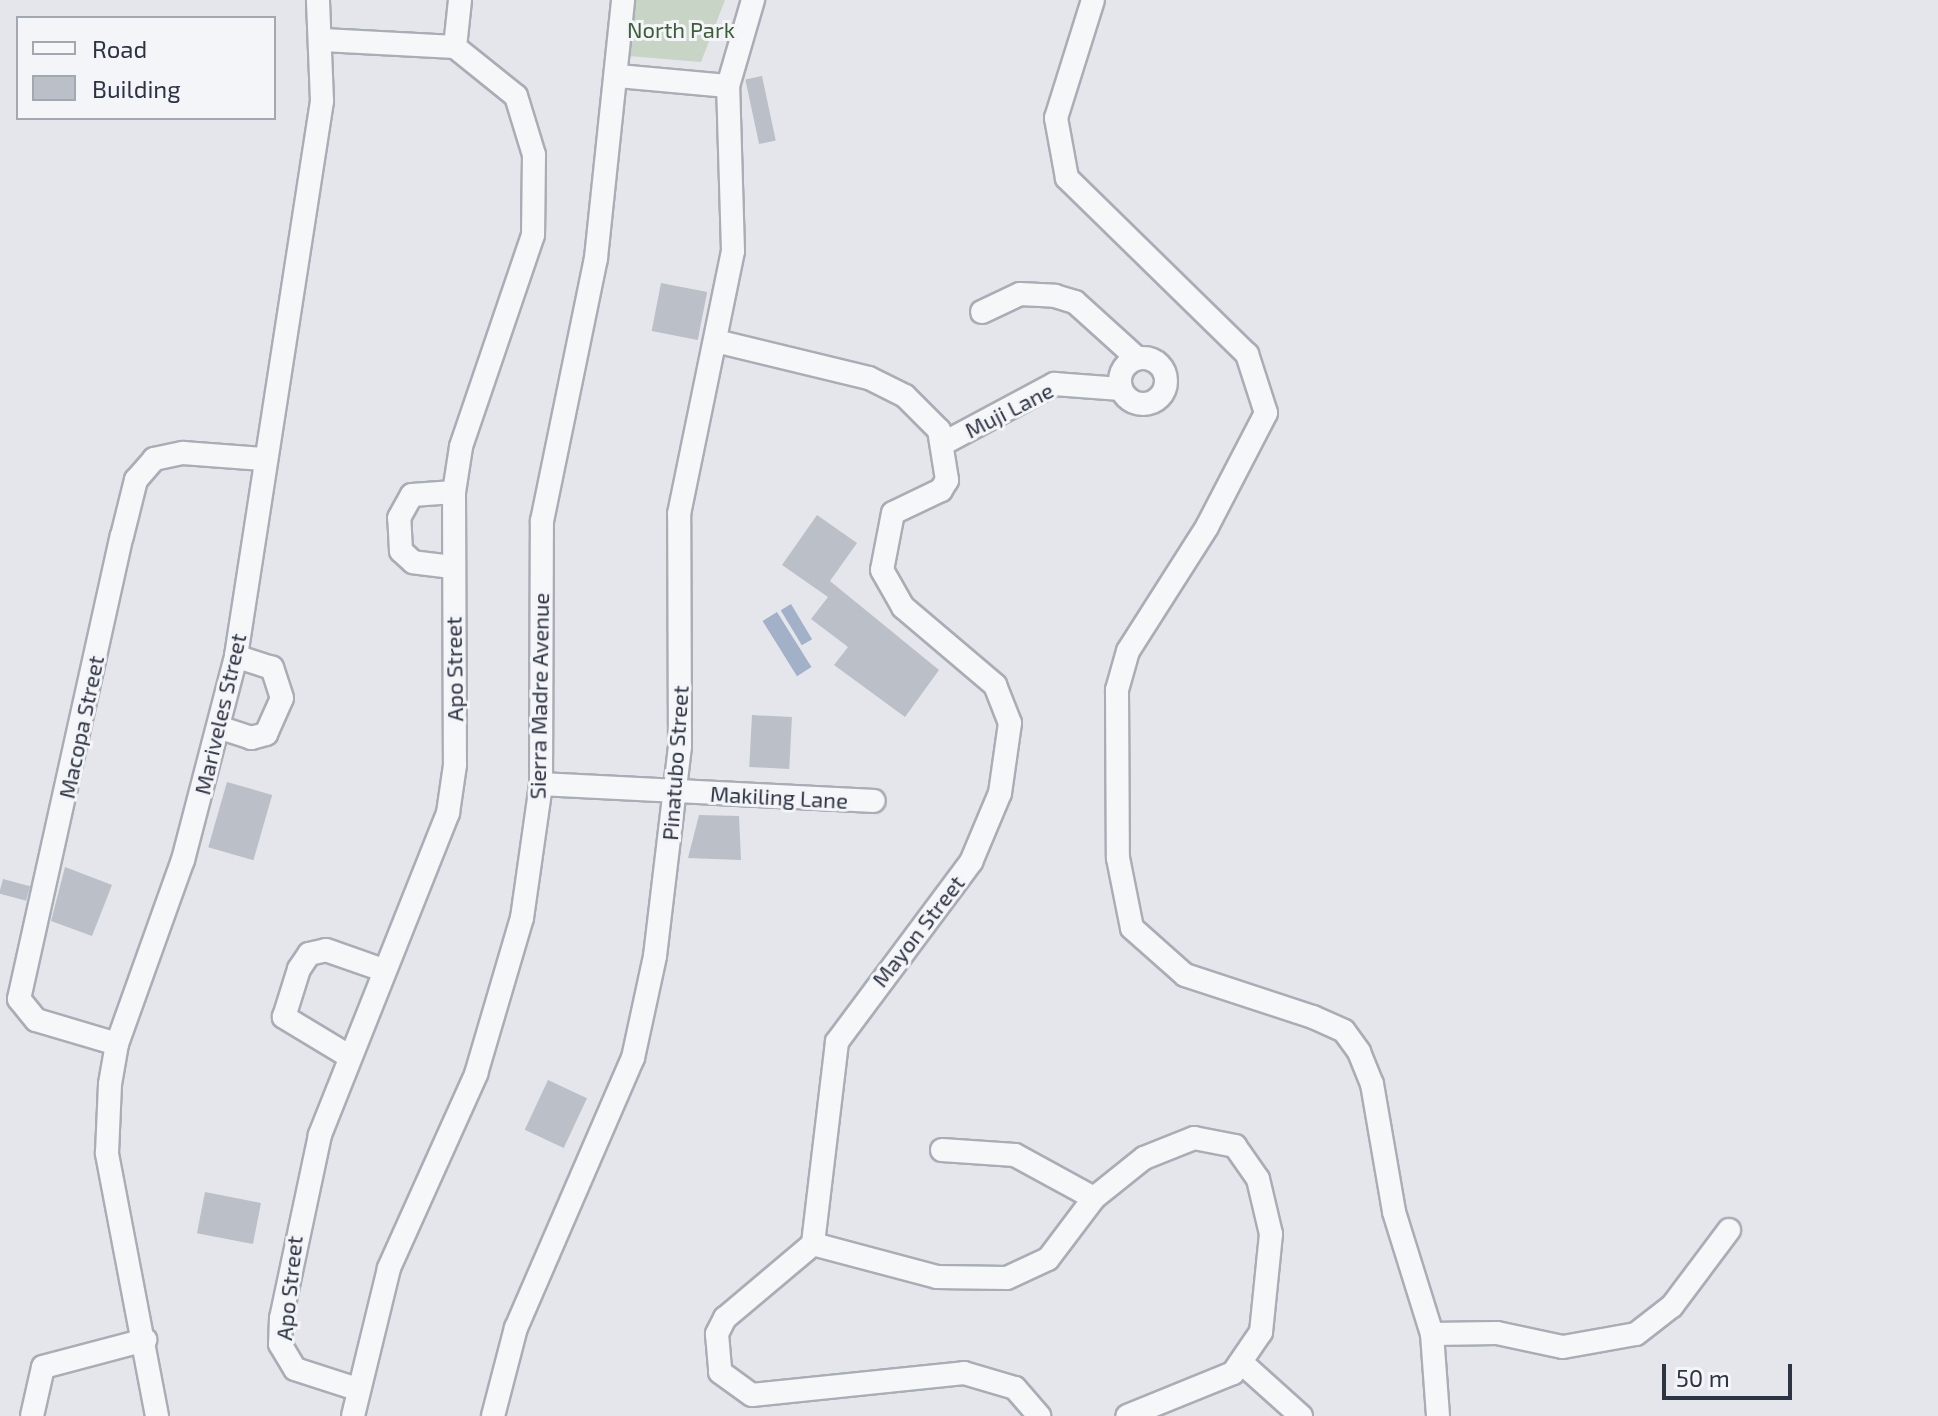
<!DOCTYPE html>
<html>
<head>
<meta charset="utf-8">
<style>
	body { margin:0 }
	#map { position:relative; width:1938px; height:1416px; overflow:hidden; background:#e4e6eb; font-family:"Exo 2",sans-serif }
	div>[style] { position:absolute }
	.green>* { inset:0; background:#c8d4c5 }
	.water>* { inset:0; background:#a2b1c8; transform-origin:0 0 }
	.building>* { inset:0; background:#bbbfc7; transform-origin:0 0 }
	.roads { filter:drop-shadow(2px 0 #a9adb5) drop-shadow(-2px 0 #a9adb5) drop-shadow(0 2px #a9adb5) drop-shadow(0 -2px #a9adb5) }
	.minor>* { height:22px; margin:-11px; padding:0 11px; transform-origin:11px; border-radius:11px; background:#f6f7f9 }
	.minor>.ring { margin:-11px; padding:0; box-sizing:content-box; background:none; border:22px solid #f6f7f9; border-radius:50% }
	span { translate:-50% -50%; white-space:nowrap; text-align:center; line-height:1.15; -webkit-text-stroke:6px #f3f5f8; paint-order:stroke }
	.park-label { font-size:22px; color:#3e5d3b }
	.street-label { font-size:22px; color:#2c3342 }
	.legend { position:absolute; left:16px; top:16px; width:260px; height:104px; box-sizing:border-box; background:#f3f5f8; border:2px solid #a3a7af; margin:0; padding:10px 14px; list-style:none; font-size:24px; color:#2c3342 }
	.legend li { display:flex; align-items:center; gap:16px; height:40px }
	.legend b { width:40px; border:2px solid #a3a7af }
	.scale { position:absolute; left:1662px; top:1364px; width:130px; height:36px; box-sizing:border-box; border:4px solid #2c3342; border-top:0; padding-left:10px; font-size:24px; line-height:28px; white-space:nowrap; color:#2c3342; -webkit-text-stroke:6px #f3f5f8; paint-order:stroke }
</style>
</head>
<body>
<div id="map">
	<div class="green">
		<div style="clip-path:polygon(636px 0,725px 0,701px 62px,629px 56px)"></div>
	</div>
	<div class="water">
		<div style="left:791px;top:604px;width:41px;height:12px;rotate:59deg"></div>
		<div style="left:777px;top:612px;width:65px;height:17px;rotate:58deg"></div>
	</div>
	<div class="building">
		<div style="left:762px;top:76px;width:66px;height:17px;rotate:78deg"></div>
		<div style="left:661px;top:283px;width:47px;height:49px;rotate:11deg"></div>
		<div style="clip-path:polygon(817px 515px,857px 543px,830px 581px,939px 670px,905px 717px,834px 665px,848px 647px,811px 619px,828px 597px,782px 565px)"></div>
		<div style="left:752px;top:715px;width:40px;height:52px;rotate:3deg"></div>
		<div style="left:227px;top:782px;width:47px;height:68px;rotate:16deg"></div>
		<div style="clip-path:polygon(699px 815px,739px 816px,741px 860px,688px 858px)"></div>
		<div style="clip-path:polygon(65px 867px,112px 885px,92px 936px,51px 921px)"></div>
		<div style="left:3px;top:879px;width:28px;height:15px;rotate:15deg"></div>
		<div style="left:548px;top:1080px;width:43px;height:55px;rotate:25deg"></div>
		<div style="left:205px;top:1192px;width:57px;height:42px;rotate:11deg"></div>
	</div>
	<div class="roads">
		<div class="minor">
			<div style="left:1093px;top:0;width:124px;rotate:107.4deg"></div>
			<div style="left:1056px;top:118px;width:61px;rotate:79.6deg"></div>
			<div style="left:1067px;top:178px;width:252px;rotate:44.4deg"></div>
			<div style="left:1247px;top:354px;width:62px;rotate:72.1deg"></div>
			<div style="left:1266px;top:413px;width:128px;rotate:117.4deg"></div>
			<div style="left:1207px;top:527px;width:147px;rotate:122.5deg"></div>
			<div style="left:1128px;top:651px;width:41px;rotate:105.8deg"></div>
			<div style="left:1117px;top:690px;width:168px;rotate:89.7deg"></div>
			<div style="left:1118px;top:858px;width:71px;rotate:78.7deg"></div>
			<div style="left:1132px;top:928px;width:71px;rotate:41.6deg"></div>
			<div style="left:1185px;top:975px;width:135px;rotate:18.2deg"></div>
			<div style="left:1313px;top:1017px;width:34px;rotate:24deg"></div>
			<div style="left:1344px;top:1031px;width:26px;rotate:54deg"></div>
			<div style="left:1359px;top:1052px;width:35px;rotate:68deg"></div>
			<div style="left:1372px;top:1084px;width:130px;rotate:80.2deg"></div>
			<div style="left:1394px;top:1212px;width:128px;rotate:72.7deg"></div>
			<div style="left:1432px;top:1334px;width:82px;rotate:85.8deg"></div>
			<div style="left:323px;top:40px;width:132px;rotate:3deg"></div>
			<div style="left:455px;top:47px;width:78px;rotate:38.8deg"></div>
			<div style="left:516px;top:96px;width:62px;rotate:73deg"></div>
			<div style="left:534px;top:155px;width:80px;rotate:90.7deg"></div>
			<div style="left:533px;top:235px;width:224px;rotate:108.8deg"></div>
			<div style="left:461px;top:447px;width:46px;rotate:98.8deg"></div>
			<div style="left:454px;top:492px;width:273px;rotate:89.8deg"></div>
			<div style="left:455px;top:765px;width:49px;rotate:98.3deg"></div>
			<div style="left:448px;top:813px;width:347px;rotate:111.7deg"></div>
			<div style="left:320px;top:1135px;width:187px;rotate:102deg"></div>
			<div style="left:281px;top:1318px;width:26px;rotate:92deg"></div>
			<div style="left:280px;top:1344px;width:29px;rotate:59deg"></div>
			<div style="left:295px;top:1369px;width:65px;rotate:17.9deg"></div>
			<div style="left:455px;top:47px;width:47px;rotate:-83.9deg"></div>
			<div style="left:618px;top:76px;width:110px;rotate:5.2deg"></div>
			<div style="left:982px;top:312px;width:42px;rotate:-25.3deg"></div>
			<div style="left:1020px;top:294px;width:35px;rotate:3deg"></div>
			<div style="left:1055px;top:296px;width:21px;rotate:17deg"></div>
			<div style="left:1075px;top:302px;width:84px;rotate:42.1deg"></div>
			<div style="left:720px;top:342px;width:153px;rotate:13.6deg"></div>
			<div style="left:869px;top:378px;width:40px;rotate:26.6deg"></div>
			<div style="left:905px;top:396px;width:48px;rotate:45deg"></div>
			<div style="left:939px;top:430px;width:51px;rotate:80.9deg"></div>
			<div style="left:947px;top:480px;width:12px;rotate:121deg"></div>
			<div style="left:941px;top:490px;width:53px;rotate:154.4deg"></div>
			<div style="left:893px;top:513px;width:58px;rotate:100.9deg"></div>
			<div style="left:882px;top:570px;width:43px;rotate:60.4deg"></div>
			<div style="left:903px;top:607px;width:121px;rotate:40.3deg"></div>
			<div style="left:995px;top:685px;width:41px;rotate:68.5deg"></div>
			<div style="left:1010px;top:723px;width:71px;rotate:98.1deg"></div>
			<div style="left:1000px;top:793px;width:75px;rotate:112.8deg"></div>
			<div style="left:971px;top:862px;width:224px;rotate:126.7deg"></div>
			<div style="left:837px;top:1042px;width:203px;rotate:96.8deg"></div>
			<div style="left:813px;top:1244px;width:115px;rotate:139.9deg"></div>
			<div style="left:725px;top:1318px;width:18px;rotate:117deg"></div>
			<div style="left:717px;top:1334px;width:38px;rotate:85deg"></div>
			<div style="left:720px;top:1372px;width:39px;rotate:36deg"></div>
			<div style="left:752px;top:1395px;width:213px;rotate:-5.9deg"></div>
			<div style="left:964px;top:1373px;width:53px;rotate:16.4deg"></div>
			<div style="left:1015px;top:1388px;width:37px;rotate:49deg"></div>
			<div class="ring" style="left:1120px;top:358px;width:24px;height:24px"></div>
			<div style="left:946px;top:442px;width:123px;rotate:-28.2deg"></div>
			<div style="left:1054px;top:384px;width:67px;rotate:4.3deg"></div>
			<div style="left:452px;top:567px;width:39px;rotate:-173deg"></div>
			<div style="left:413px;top:562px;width:16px;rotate:-137deg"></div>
			<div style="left:401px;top:551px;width:33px;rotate:-93deg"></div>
			<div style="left:399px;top:518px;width:26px;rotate:-61deg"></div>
			<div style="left:412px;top:495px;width:42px;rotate:-4.1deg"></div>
			<div style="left:221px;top:728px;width:32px;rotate:18deg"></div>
			<div style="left:251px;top:738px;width:16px;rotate:-15deg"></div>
			<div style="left:266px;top:734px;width:39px;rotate:-66deg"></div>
			<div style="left:282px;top:698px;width:32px;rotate:-108deg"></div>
			<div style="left:272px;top:668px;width:38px;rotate:-162deg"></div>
			<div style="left:541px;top:784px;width:333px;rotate:2.9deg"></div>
			<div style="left:117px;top:1044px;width:84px;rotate:-163.5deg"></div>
			<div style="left:36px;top:1020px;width:27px;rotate:-129deg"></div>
			<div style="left:19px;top:999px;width:474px;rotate:-77.5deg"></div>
			<div style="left:122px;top:536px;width:58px;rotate:-76deg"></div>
			<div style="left:136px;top:480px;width:28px;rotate:-49deg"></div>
			<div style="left:154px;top:459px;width:30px;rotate:-12deg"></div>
			<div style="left:183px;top:453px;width:80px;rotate:4.3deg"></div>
			<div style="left:347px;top:1055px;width:74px;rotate:-148.9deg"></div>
			<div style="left:284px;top:1017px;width:50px;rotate:-72.6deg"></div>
			<div style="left:299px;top:969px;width:18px;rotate:-56deg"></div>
			<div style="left:309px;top:954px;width:17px;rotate:-13deg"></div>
			<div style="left:326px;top:950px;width:60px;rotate:19.3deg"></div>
			<div style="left:942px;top:1150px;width:73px;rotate:3.9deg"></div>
			<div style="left:1015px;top:1155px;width:90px;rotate:28.6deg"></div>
			<div style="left:813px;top:1244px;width:128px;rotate:14.9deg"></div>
			<div style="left:937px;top:1277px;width:70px;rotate:0.8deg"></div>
			<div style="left:1007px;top:1278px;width:45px;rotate:-24.9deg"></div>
			<div style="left:1048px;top:1259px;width:76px;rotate:-53deg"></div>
			<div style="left:1094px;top:1198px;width:64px;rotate:-38.7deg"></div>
			<div style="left:1144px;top:1158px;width:54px;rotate:-21.8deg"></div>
			<div style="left:1194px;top:1138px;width:42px;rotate:11deg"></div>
			<div style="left:1235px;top:1146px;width:40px;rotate:55.1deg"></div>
			<div style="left:1258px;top:1179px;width:57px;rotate:76.7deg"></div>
			<div style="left:1271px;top:1234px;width:99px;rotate:95.8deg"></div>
			<div style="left:1261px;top:1332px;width:50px;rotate:124.3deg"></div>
			<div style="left:1233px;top:1373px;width:114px;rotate:157.9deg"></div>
			<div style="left:1432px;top:1334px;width:65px;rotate:-0.9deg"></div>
			<div style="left:1497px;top:1333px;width:67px;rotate:12deg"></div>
			<div style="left:1563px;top:1347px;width:74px;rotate:-10.1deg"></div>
			<div style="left:1636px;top:1334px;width:46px;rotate:-37.9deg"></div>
			<div style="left:1672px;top:1306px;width:95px;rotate:-53.1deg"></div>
			<div style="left:1243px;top:1364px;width:78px;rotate:41.9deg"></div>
			<div style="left:32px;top:1416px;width:50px;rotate:-77.3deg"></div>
			<div style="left:43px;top:1367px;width:106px;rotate:-14.8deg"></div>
			<div style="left:157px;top:1416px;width:268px;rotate:-100.8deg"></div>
			<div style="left:107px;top:1153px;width:69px;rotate:-87.5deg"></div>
			<div style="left:110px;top:1084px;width:41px;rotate:-80.1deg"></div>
			<div style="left:117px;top:1044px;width:195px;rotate:-70.3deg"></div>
			<div style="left:183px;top:860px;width:211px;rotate:-75.4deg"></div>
			<div style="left:236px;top:656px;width:562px;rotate:-81.19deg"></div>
			<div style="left:322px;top:101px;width:101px;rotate:-92.3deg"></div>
			<div style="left:353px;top:1416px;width:152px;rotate:-76.3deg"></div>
			<div style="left:389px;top:1268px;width:213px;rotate:-65.8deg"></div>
			<div style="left:476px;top:1074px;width:163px;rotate:-73.6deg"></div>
			<div style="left:522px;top:918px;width:135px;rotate:-81.9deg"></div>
			<div style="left:541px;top:784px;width:263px;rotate:-89.8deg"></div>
			<div style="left:542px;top:521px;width:268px;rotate:-78.4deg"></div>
			<div style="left:596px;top:258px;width:259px;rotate:-84deg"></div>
			<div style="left:493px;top:1416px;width:91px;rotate:-75.4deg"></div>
			<div style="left:516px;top:1328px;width:294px;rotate:-66.6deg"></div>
			<div style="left:633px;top:1058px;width:104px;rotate:-77.8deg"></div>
			<div style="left:655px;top:956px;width:211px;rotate:-83.2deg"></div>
			<div style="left:680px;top:746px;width:232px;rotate:-90.2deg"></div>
			<div style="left:679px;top:514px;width:268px;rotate:-78.4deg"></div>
			<div style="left:733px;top:251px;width:165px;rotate:-91.7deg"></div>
			<div style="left:728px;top:86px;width:90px;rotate:-73.8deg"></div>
		</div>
	</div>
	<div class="park-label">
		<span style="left:681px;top:30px">North Park</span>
	</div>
	<div class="street-label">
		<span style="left:1009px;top:410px;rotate:-27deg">Muji Lane</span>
		<span style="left:454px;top:669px;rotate:-91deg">Apo Street</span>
		<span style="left:539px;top:696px;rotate:-89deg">Sierra Madre Avenue</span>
		<span style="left:220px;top:714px;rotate:-77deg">Mariveles Street</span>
		<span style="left:81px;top:727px;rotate:-78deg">Macopa Street</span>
		<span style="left:675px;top:763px;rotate:-86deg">Pinatubo Street</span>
		<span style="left:779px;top:797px;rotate:3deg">Makiling Lane</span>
		<span style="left:918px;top:931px;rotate:-52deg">Mayon Street</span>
		<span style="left:289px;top:1288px;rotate:-84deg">Apo Street</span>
	</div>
	<ul class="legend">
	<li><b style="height:10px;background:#f6f7f9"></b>Road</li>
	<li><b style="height:22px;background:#bbbfc7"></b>Building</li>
	</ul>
	<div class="scale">50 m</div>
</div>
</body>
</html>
